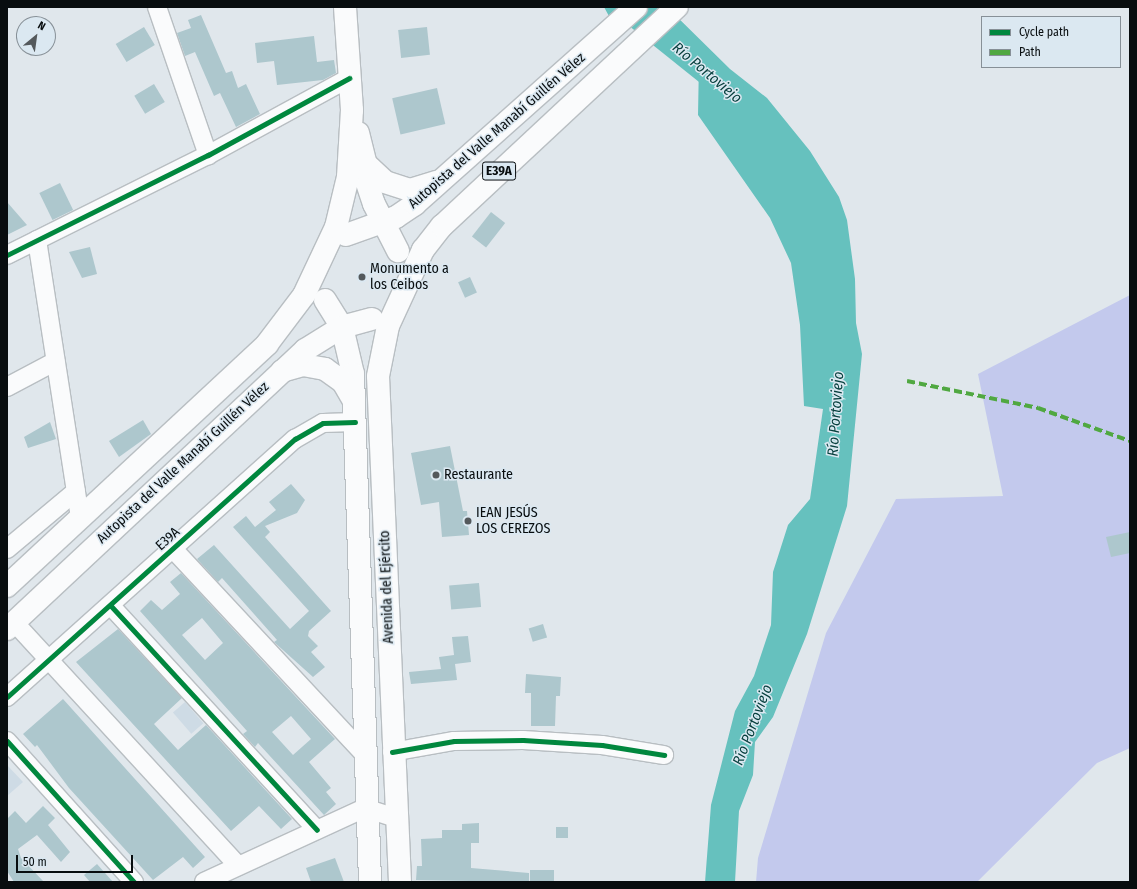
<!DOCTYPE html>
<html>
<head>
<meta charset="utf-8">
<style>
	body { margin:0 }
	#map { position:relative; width:1137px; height:889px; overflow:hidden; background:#e0e7ec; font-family:"Fira Sans Condensed",sans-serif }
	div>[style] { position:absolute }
	.built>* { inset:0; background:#cedbe5; transform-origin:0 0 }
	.green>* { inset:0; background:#c3c9ed }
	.water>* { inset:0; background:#66c1be }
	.river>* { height:28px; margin:-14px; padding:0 14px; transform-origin:14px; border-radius:14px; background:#66c1be }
	.building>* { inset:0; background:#adc7cd; transform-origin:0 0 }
	.roads { filter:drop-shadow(1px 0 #b8bec2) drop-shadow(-1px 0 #b8bec2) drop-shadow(0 1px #b8bec2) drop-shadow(0 -1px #b8bec2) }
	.minor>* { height:18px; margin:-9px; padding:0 9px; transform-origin:9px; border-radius:9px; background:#fafbfc }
	.major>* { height:22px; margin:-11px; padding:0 11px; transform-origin:11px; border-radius:11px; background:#fafbfc }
	.quiet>* { height:4px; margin-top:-2px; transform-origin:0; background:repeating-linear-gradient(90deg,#50a841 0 8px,transparent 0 12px) }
	.cycleway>* { height:5px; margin:-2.5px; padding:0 2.5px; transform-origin:2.5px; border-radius:2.5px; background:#00873e }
	.dots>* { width:11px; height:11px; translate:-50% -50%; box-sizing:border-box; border:2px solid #dbe8f1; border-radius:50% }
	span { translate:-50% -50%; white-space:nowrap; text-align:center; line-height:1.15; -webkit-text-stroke:3px #dbe8f1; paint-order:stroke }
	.shield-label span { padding:1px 3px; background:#dbe8f1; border:1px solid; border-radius:3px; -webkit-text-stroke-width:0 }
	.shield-label { font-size:13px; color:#080d0f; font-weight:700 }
	.street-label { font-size:14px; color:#080d0f }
	.poi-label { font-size:14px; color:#080d0f }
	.left { translate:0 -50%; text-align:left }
	.water-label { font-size:15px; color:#07403e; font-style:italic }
	.frame { position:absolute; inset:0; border:8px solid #080d0f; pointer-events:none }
	.legend { position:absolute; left:981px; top:16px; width:140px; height:52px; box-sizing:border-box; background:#dbe8f1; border:1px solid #879097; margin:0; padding:5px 7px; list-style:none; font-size:12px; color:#080d0f }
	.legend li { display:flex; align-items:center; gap:8px; height:20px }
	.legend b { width:20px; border:1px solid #879097 }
	.north { position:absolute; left:16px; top:16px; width:40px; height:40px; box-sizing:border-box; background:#dbe8f1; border:1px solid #879097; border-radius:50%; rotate:29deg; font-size:11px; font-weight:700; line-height:16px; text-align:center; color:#080d0f }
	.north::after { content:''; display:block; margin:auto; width:14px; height:18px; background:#54595c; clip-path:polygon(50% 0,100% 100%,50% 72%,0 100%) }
	.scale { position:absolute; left:16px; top:855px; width:117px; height:18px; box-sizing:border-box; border:2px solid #080d0f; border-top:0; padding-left:5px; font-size:12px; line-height:14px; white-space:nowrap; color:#080d0f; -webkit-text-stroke:3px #dbe8f1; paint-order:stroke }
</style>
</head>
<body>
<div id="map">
	<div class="built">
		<div style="left:185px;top:702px;width:28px;height:16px;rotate:49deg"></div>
		<div style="clip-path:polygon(7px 765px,23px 782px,7px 796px)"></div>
	</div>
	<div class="green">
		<div style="clip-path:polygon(1130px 295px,1130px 748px,1097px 763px,977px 882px,756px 882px,758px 858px,826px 633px,896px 499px,1003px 496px,978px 374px)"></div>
	</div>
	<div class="water">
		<div style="clip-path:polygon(604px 7px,667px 7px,730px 69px,767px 98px,810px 151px,839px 197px,847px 220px,855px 279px,856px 323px,862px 354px,847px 506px,807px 634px,773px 717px,755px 742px,753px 775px,739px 811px,735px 882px,705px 882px,711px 805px,735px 711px,754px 676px,771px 625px,773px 572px,788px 525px,810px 499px,823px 409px,804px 406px,800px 325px,791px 263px,770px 218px,698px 115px,699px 61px,674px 37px,610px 18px)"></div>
	</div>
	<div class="river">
		<div style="left:633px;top:11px;width:124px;rotate:38.8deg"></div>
	</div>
	<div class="building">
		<div style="clip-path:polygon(201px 15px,226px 73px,232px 71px,238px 88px,246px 84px,260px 114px,236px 127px,220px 93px,214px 96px,195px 52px,185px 56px,177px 33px,191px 28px,188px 20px)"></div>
		<div style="left:144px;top:27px;width:21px;height:33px;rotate:59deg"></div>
		<div style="left:427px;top:27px;width:28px;height:29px;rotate:84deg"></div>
		<div style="clip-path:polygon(314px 36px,317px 62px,334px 60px,336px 73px,323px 80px,277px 85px,274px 61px,257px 63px,255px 43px)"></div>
		<div style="left:154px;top:84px;width:21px;height:23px;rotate:59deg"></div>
		<div style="left:437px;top:88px;width:37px;height:46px;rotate:77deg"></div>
		<div style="left:60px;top:183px;width:30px;height:23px;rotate:64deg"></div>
		<div style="clip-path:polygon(7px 202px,27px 225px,7px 235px)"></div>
		<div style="left:491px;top:212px;width:18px;height:31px;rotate:38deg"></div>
		<div style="clip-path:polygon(90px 247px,97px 274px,82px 278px,69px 252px)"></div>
		<div style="left:470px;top:277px;width:17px;height:13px;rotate:66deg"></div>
		<div style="clip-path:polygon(143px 420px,151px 434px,119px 457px,109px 441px)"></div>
		<div style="clip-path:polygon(50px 422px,56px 439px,28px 448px,24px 437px)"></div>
		<div style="clip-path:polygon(450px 446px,463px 511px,467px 511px,469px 535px,442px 537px,439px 502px,421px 505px,411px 453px)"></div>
		<div style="clip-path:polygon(291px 484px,305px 500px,297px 513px,265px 526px,270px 532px,265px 537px,331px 611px,309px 631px,308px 636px,318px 646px,311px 652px,325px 667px,313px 677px,274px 642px,277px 640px,222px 578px,218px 582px,197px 559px,214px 545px,290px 629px,309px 611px,233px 527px,246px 516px,255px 527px,276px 510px,269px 502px)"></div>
		<div style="clip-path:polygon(1130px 532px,1130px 553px,1111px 557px,1106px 537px)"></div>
		<div style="clip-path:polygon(evenodd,181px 573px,335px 739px,309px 762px,331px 788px,326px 792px,336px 804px,324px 815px,258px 743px,255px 747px,243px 734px,247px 731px,140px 611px,151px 600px,162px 610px,180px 594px,170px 582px,181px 573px,202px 618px,223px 643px,205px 660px,182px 635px,202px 618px,181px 573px,291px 716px,311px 739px,293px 755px,272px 732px,291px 716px)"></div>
		<div style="left:479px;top:583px;width:24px;height:30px;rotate:85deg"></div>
		<div style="left:543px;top:624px;width:14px;height:15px;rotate:73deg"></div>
		<div style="clip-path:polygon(118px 629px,182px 698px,154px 724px,178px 750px,206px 725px,292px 819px,281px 829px,259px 806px,231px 831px,76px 662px)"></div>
		<div style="clip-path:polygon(468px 636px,471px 662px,455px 664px,457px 680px,411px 684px,409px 672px,441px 669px,439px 657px,454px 655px,452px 637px)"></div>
		<div style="clip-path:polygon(526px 674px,561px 677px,560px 696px,556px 696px,555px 726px,531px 726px,531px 693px,525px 693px)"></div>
		<div style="clip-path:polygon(63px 699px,205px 857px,193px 868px,183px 857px,153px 880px,69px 788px,37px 745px,35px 747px,23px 734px)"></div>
		<div style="clip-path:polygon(43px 806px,55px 818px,48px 825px,70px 852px,61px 862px,37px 835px,18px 849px,21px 858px,44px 882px,14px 882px,7px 871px,7px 819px,15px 811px,26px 823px)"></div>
		<div style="clip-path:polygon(479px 823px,479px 843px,471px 843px,471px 868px,529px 873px,529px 882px,416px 880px,417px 866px,422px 866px,421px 839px,442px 838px,442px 830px,462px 830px,462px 824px)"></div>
		<div style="left:556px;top:827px;width:12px;height:11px"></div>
		<div style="clip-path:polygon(335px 858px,344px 882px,311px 882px,306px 868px)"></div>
		<div style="clip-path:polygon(97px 864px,113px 882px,90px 882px,84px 875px)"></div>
		<div style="left:530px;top:870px;width:24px;height:12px"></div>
	</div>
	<div class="roads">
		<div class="minor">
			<div style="left:157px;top:7px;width:157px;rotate:71deg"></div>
			<div style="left:37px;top:240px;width:280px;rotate:81.2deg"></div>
			<div style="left:7px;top:255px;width:225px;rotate:-26.5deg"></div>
			<div style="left:208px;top:155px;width:161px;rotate:-28.6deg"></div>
			<div style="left:7px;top:387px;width:55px;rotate:-28deg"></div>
			<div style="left:7px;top:549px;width:90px;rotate:-40deg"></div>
			<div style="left:174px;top:550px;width:277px;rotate:47deg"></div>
			<div style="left:111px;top:606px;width:304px;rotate:47.4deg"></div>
			<div style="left:14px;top:622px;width:331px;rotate:47.4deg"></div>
			<div style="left:7px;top:697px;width:387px;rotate:-41.9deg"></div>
			<div style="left:295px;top:439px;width:32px;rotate:-30deg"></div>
			<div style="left:323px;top:423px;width:32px;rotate:-2deg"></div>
			<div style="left:7px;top:741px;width:190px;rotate:48deg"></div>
			<div style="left:392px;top:752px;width:63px;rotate:-10.1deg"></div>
			<div style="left:454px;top:741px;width:69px;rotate:-0.8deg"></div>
			<div style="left:523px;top:740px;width:79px;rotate:3.6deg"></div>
			<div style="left:602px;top:745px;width:63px;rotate:9.2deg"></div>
			<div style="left:204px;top:882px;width:177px;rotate:-24.7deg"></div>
			<div style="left:365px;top:808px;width:32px;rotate:18deg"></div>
		</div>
		<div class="major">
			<div style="left:358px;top:133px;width:32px;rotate:76deg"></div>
			<div style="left:366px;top:164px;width:26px;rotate:43deg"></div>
			<div style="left:385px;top:182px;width:26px;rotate:18deg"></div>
			<div style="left:410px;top:190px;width:28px;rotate:-17deg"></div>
			<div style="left:359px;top:159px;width:47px;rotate:71.6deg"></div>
			<div style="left:374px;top:204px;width:53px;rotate:62.9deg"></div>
			<div style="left:346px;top:235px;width:53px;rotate:-19.8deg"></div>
			<div style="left:396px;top:217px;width:23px;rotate:-34deg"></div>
			<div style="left:415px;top:204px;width:296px;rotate:-41.7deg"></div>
			<div style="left:325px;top:300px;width:32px;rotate:58deg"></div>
			<div style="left:342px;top:327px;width:48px;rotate:76.8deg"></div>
			<div style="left:353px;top:374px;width:508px;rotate:88.08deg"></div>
			<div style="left:282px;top:371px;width:22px;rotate:-16deg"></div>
			<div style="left:303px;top:365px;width:22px;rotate:10deg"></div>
			<div style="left:325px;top:369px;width:22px;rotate:36deg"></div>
			<div style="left:343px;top:382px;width:22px;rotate:60deg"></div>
			<div style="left:7px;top:586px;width:355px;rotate:-42.9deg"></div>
			<div style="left:267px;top:344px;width:61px;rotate:-52.9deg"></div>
			<div style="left:304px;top:295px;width:75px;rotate:-64.8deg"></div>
			<div style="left:336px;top:227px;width:51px;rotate:-76.5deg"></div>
			<div style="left:348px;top:177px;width:67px;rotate:-86.6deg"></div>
			<div style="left:352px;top:110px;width:103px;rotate:-93.9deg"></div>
			<div style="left:7px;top:629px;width:408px;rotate:-43.1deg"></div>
			<div style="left:305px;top:350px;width:44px;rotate:-31.9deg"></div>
			<div style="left:342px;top:327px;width:31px;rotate:-15deg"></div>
			<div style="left:400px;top:882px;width:506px;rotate:-92.49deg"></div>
			<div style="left:378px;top:376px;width:51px;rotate:-78.7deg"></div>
			<div style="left:388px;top:326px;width:84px;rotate:-65.3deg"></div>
			<div style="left:423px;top:250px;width:31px;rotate:-52deg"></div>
			<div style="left:442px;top:226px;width:321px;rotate:-43deg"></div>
		</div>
	</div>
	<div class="quiet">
		<div style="left:907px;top:381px;width:134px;rotate:11.6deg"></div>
		<div style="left:1038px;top:408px;width:98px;rotate:19.7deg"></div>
	</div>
	<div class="cycleway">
		<div style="left:7px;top:255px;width:225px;rotate:-26.5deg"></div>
		<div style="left:208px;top:155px;width:161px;rotate:-28.6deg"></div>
		<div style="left:111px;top:606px;width:304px;rotate:47.4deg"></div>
		<div style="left:7px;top:697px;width:387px;rotate:-41.9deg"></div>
		<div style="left:295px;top:439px;width:32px;rotate:-30deg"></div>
		<div style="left:323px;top:423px;width:32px;rotate:-2deg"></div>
		<div style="left:7px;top:741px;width:190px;rotate:48deg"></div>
		<div style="left:392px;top:752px;width:63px;rotate:-10.1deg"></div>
		<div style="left:454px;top:741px;width:69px;rotate:-0.8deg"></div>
		<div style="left:523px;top:740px;width:79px;rotate:3.6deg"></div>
		<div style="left:602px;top:745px;width:63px;rotate:9.2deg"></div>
	</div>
	<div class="dots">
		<div style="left:362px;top:277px;background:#54595c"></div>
		<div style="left:436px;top:475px;background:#54595c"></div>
		<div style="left:468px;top:521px;background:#54595c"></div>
	</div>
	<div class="shield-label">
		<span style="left:499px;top:171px">E39A</span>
	</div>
	<div class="street-label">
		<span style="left:497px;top:131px;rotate:-41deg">Autopista del Valle Manabí Guillén Vélez</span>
		<span style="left:183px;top:463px;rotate:-43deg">Autopista del Valle Manabí Guillén Vélez</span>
		<span style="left:168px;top:539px;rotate:-42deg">E39A</span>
		<span style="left:387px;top:587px;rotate:-92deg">Avenida del Ejército</span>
	</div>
	<div class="poi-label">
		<span class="left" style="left:370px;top:277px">Monumento a<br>los Ceibos</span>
		<span class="left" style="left:444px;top:475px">Restaurante</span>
		<span class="left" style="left:476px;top:521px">IEAN JESÚS<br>LOS CEREZOS</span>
	</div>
	<div class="water-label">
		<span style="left:707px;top:73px;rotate:40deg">Río Portoviejo</span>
		<span style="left:836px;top:414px;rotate:-86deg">Río Portoviejo</span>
		<span style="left:753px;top:725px;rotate:-69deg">Río Portoviejo</span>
	</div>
	<div class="frame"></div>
	<ul class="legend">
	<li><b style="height:5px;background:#00873e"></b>Cycle path</li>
	<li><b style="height:5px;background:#50a841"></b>Path</li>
	</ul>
	<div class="north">N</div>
	<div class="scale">50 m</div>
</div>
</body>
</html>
